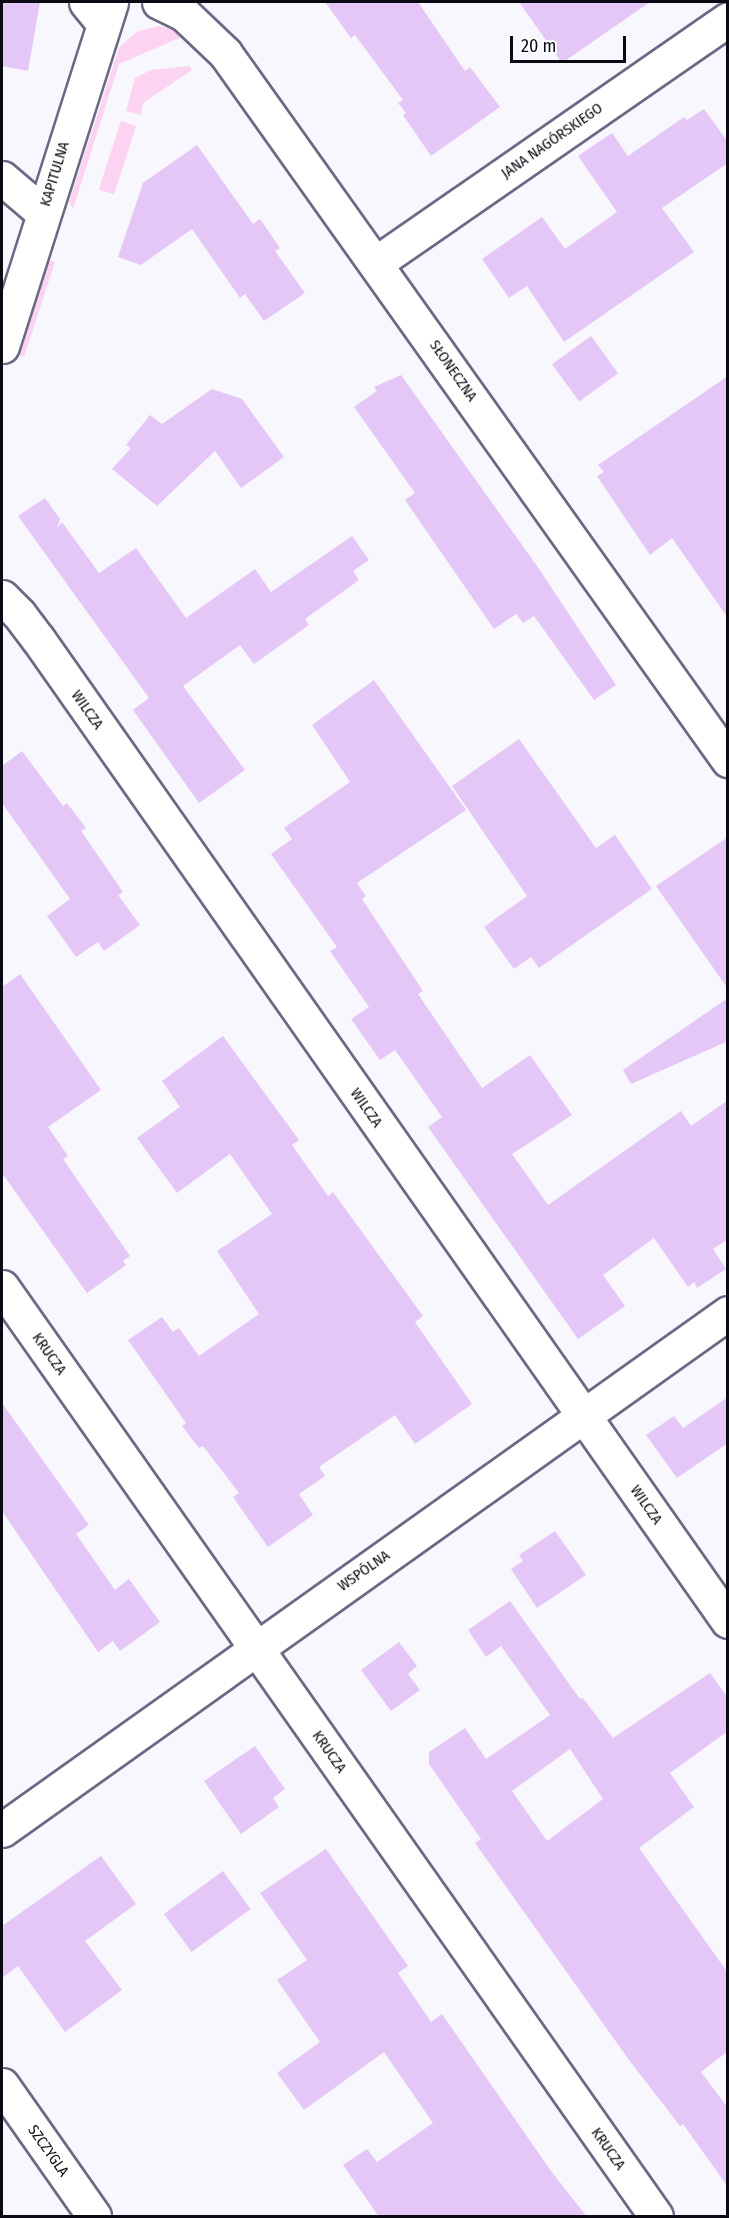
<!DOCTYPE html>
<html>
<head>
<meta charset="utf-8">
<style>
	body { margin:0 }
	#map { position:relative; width:729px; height:2218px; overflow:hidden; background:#f7f7fd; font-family:"Fira Sans Condensed",sans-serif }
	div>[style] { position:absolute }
	.green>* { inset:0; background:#fcd4f1; transform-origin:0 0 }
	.building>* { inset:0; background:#e5c7f7; transform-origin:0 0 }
	.roads { filter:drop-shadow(2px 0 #6c6984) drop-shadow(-2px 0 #6c6984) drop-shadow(0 2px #6c6984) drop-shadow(0 -2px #6c6984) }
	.minor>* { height:33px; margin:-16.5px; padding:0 16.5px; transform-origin:16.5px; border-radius:16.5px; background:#fff }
	.tertiary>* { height:33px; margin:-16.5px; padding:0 16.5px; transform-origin:16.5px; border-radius:16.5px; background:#fff }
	span { translate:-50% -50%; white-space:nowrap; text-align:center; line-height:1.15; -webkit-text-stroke:5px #fff; paint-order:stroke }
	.street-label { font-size:15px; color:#0b0a14 }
	.frame { position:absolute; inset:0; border:3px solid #0b0a14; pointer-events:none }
	.scale { position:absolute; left:510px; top:36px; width:116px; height:27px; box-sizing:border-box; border:3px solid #0b0a14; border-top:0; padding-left:8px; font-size:18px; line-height:21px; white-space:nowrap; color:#0b0a14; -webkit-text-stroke:4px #fff; paint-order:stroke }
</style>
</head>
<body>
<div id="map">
	<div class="green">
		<div style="clip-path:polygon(158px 26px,172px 29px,184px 36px,119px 64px,73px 209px,69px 202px,119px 48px,136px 32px)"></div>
		<div style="clip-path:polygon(189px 66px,192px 70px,143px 103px,141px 115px,126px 111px,135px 78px,151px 70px)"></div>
		<div style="left:121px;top:121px;width:16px;height:72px;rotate:18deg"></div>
		<div style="left:55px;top:262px;width:100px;height:7px;rotate:108deg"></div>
	</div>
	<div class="building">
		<div style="clip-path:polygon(2px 2px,40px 2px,28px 71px,2px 66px)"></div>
		<div style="clip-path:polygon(325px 2px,418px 2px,465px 71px,470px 67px,500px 107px,431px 156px,403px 115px,406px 113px,398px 103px,403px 100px,355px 35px,351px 38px)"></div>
		<div style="clip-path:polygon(519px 2px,650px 2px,562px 63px)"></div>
		<div style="clip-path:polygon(704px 109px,728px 142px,728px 163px,662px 208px,694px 252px,564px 342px,527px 286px,509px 298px,482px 259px,542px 217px,565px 249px,617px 212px,578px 156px,612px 133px,628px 156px,684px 117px,687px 120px)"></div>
		<div style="clip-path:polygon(197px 145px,253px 224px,260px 219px,280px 248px,275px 251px,305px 293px,264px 321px,245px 294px,240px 298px,192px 229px,141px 265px,118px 257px,143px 183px)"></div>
		<div style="left:591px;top:336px;width:46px;height:48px;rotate:54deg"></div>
		<div style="clip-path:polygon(401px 375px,537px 566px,616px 685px,594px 700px,534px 616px,523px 623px,516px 614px,494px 629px,405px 500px,415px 493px,354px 407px,377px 391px,374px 387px)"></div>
		<div style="clip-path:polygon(728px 376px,728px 618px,672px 538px,650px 555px,597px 476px,604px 472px,598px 465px)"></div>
		<div style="clip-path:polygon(212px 389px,242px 399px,284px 457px,241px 488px,215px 451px,157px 506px,112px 469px,131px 448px,126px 445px,150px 415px,162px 424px)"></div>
		<div style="clip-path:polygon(45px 498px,60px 519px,57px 528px,62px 522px,99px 573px,136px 548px,186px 618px,255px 569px,271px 592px,352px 536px,369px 560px,353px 571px,359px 580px,305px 619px,309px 625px,254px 664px,240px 645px,183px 686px,245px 770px,199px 803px,133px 710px,149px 698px,18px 516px)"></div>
		<div style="clip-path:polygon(374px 680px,466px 810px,357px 883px,366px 896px,362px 899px,423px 991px,418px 994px,482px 1088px,530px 1055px,572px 1115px,512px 1154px,548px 1205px,681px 1111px,691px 1126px,728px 1100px,728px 1239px,713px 1249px,726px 1269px,697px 1288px,694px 1282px,688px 1287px,654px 1238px,603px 1275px,625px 1306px,578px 1339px,428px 1127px,442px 1117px,395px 1050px,380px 1060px,351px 1019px,369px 1007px,330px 951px,337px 947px,271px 854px,292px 839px,284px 828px,350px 782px,312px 725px)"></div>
		<div style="clip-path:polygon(519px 739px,596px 848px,615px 835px,652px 889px,539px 968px,531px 957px,514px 969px,484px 927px,527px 896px,452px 786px)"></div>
		<div style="clip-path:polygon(22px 751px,63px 806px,67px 803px,86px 828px,81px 831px,123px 892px,118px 895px,140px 925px,104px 951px,98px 942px,76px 957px,47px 916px,70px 899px,2px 803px,2px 766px)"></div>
		<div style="clip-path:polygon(728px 837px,728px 989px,656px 886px)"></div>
		<div style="clip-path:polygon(20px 974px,101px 1090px,48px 1127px,68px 1156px,63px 1159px,130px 1256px,123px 1261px,126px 1265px,87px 1293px,2px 1173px,2px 987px)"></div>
		<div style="clip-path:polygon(728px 998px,728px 1041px,631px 1084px,623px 1070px)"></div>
		<div style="clip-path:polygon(223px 1036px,299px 1140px,292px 1145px,328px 1196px,333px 1192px,423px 1316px,415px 1322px,472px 1404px,415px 1444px,395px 1415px,319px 1467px,325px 1476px,299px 1494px,313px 1515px,268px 1547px,233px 1497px,239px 1493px,203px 1446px,199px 1448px,182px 1426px,186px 1423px,128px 1340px,162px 1317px,173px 1332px,179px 1328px,199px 1356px,259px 1314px,217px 1251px,272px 1214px,230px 1154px,177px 1193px,137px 1138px,180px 1107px,162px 1081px)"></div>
		<div style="clip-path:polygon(728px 1397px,728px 1443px,677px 1478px,646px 1435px,674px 1416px,683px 1428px)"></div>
		<div style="clip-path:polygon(2px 1403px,89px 1525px,76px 1534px,115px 1590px,129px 1579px,160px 1622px,120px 1651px,113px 1641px,98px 1652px,2px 1511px)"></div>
		<div style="clip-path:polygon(555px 1531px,586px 1575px,537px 1608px,511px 1569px,523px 1561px,519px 1555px)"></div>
		<div style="clip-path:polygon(evenodd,510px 1601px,580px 1699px,583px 1698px,613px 1738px,710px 1673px,728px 1698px,728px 1731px,670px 1773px,694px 1807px,639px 1848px,728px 1973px,728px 2051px,701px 2072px,728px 2108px,728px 2187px,683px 2124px,680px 2126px,629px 2060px,475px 1843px,481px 1839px,429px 1764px,429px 1752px,465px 1728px,486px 1759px,550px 1715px,501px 1646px,486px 1657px,468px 1630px,510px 1601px,570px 1749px,603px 1799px,547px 1841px,512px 1791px,570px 1749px)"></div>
		<div style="clip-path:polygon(399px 1642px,417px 1666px,408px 1674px,420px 1690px,391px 1711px,361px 1670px)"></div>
		<div style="clip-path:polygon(255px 1746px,285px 1789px,273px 1798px,279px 1807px,241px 1834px,204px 1781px)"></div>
		<div style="clip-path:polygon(326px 1849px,408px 1966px,398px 1973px,431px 2022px,442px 2014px,551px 2171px,587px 2217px,379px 2217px,343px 2165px,367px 2149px,377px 2162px,433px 2123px,384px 2052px,304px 2110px,277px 2073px,320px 2042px,277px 1980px,307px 1960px,260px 1893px)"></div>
		<div style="clip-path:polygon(101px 1856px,136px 1904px,85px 1941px,122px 1990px,65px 2032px,18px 1966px,2px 1978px,2px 1926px)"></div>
		<div style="left:223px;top:1871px;width:47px;height:73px;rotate:54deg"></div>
	</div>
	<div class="roads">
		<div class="minor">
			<div style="left:86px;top:2px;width:27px;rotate:51deg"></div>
			<div style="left:159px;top:2px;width:28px;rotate:26deg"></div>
			<div style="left:184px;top:14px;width:57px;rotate:43.6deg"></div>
			<div style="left:225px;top:53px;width:868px;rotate:54.57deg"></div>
			<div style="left:2px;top:178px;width:54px;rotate:40.5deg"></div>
			<div style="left:376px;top:263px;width:428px;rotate:-34.7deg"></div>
			<div style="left:2px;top:597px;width:24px;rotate:45deg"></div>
			<div style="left:19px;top:614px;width:31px;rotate:53deg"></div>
			<div style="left:38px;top:639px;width:1200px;rotate:54.91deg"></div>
			<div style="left:2px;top:1287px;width:1136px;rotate:54.86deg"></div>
			<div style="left:2px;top:1830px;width:891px;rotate:-35.46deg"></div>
			<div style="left:2px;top:2085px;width:160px;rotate:54.9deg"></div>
		</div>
		<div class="tertiary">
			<div style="left:2px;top:346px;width:361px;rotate:-72.4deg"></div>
		</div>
	</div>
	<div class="street-label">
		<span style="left:552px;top:141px;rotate:-35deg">JANA NAGÓRSKIEGO</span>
		<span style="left:55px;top:174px;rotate:-73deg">KAPITULNA</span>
		<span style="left:453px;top:371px;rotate:55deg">SŁONECZNA</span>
		<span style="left:87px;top:710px;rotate:55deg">WILCZA</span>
		<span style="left:366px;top:1108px;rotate:55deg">WILCZA</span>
		<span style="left:49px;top:1354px;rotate:55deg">KRUCZA</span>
		<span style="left:646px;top:1505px;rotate:55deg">WILCZA</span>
		<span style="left:364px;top:1571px;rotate:-35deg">WSPÓLNA</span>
		<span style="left:329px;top:1752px;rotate:55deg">KRUCZA</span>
		<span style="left:608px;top:2149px;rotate:55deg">KRUCZA</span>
		<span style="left:48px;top:2151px;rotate:55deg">SZCZYGLA</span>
	</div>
	<div class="frame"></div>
	<div class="scale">20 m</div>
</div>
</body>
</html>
